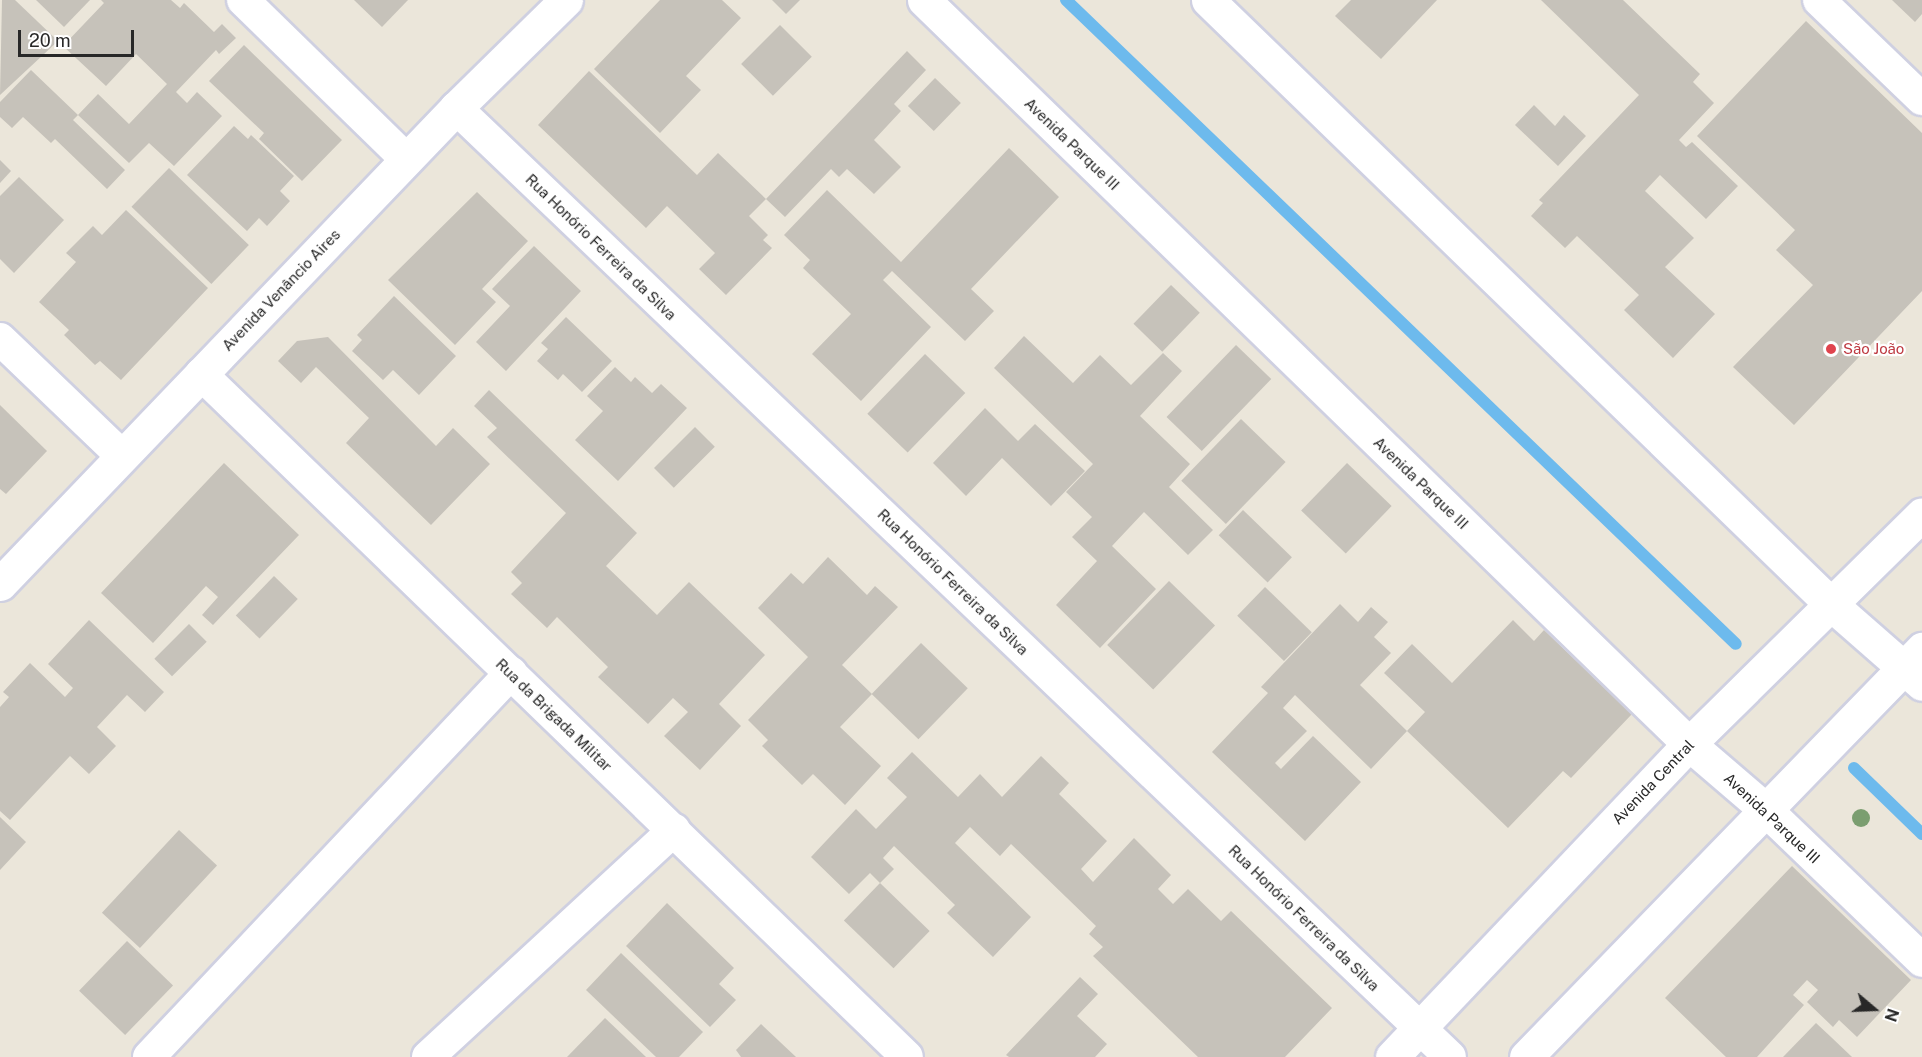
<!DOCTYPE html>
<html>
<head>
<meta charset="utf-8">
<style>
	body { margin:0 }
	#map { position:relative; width:1922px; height:1057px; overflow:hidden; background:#ebe6da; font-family:"Public Sans",sans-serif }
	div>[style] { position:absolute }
	.stream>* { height:12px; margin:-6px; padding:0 6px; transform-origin:6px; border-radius:6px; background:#6dbaed }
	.building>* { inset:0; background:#c6c2ba; transform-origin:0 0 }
	.roads { filter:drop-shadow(2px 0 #cfd0e1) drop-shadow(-2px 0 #cfd0e1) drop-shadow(0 2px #cfd0e1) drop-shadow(0 -2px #cfd0e1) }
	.street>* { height:32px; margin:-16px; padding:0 16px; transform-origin:16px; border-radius:16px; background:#fff }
	.secondary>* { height:33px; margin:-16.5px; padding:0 16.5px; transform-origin:16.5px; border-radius:16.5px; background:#fff }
	.trees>* { width:18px; height:18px; margin:-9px; border-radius:50%; background:#7b9e70 }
	.dots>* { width:16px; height:16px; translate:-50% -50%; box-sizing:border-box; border:3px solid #fff; border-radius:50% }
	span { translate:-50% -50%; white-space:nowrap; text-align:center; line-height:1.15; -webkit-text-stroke:4.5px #fff; paint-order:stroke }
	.street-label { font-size:15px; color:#282828 }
	.health-label { font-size:15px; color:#be3a42 }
	.left { translate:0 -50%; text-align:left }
	.north { position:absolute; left:1844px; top:979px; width:60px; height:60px; -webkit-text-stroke:4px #fff; paint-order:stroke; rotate:109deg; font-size:16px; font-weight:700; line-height:24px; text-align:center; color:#282828 }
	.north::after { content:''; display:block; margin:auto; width:21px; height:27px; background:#282828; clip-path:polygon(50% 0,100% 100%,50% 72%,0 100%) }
	.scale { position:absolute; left:18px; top:30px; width:116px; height:27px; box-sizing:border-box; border:3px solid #282828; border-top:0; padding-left:8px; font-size:18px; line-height:21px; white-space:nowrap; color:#282828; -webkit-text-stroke:4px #fff; paint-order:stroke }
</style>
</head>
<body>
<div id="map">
	<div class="stream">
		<div style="left:1066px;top:0;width:929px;rotate:43.87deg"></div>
		<div style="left:1854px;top:768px;width:95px;rotate:44.1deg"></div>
	</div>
	<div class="building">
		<div style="clip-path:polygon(2px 0,15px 0,58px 41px,0 95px)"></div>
		<div style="clip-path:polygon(36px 0,90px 0,64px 27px)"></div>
		<div style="clip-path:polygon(101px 0,171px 0,180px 8px,184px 3px,214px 32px,222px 24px,236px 38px,219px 54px,216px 50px,176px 92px,187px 103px,197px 92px,222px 116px,174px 166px,149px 143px,129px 163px,78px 115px,98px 94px,129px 124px,167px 84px,136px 54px,106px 86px,63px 46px,104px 3px)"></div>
		<div style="clip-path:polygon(354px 0,408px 0,382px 27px)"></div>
		<div style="clip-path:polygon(660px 0,722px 0,741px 18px,686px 76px,701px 90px,660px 133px,594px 69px)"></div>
		<div style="clip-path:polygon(772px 0,800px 0,786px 14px)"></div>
		<div style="clip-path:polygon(1351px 0,1437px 0,1381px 59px,1335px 16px)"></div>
		<div style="clip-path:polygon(1541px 0,1623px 0,1700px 74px,1693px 82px,1714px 103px,1679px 140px,1686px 147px,1692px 142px,1738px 186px,1706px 219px,1660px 175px,1645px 191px,1694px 238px,1665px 267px,1715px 314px,1673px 358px,1624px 310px,1639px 295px,1577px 236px,1565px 248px,1531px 216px,1543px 203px,1539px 200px,1639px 95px)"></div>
		<div style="clip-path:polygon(1892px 0,1922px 0,1922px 14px,1915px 22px)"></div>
		<div style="clip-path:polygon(1806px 21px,1922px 133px,1922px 291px,1794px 425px,1733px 367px,1813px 285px,1776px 250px,1795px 230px,1697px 136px)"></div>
		<div style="left:780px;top:25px;width:45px;height:55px;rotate:45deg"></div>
		<div style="clip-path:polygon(244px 45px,342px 140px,302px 181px,259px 139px,264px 133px,209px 81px)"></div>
		<div style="clip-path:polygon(907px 51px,926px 70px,894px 104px,901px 111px,874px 140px,901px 167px,874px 194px,847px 169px,839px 177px,831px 169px,785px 217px,766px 199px)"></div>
		<div style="clip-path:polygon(31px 70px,78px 115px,73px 120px,125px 170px,107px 189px,55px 139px,51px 143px,23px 117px,12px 128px,0 117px,0 102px)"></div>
		<div style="clip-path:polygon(589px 71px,697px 175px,718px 153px,766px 199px,749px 216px,768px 235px,763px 240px,772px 248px,726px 295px,699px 269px,715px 253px,667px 206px,646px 228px,538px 125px)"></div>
		<div style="left:935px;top:78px;width:36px;height:39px;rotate:44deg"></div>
		<div style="clip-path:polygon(1534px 105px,1555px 126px,1564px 115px,1586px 136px,1558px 166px,1515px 125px)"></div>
		<div style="clip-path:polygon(234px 126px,248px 139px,251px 135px,294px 176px,280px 191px,290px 201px,267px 226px,259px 218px,247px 231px,187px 175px)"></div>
		<div style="clip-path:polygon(1009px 148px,1059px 197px,971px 289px,994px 311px,965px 341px,892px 271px,883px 280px,931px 327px,861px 401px,812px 354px,851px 314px,803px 268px,810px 260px,784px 235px,827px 190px,901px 262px)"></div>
		<div style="clip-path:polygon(0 160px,11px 171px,0 183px)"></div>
		<div style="left:169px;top:168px;width:111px;height:54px;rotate:44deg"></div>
		<div style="clip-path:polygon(19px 177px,64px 220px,14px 273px,0 259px,0 196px)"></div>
		<div style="clip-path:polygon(477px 192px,528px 241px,482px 289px,496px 302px,455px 345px,388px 280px)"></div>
		<div style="clip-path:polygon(126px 210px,208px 288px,121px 380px,100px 361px,95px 365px,64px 335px,69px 330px,39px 302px,76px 262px,66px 253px,93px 226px,102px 235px)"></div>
		<div style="clip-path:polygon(534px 246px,581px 291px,506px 371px,476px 342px,510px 306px,492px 289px)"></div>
		<div style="left:1171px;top:285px;width:40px;height:54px;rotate:44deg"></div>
		<div style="clip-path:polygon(394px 296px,456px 356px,419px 395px,393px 370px,383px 380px,352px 351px,362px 340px,357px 335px)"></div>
		<div style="clip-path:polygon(566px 317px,612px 361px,582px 392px,563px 374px,558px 380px,537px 361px,548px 349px,541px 343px)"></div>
		<div style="clip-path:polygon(1024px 336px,1073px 383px,1100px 355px,1131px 385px,1163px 353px,1182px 371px,1140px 416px,1190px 464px,1169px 487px,1213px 530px,1188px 555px,1144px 512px,1112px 546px,1156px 589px,1100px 648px,1056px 605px,1097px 561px,1072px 537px,1092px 517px,1066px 492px,1093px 464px,994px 368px)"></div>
		<div style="clip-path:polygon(328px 337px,436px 446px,453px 428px,490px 464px,431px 525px,346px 443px,369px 418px,316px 367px,301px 383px,278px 361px,297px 341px)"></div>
		<div style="left:1236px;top:345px;width:49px;height:100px;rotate:44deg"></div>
		<div style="left:925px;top:354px;width:56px;height:83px;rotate:44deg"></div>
		<div style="clip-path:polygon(615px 367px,631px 382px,635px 377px,652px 393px,661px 384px,687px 408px,618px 481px,575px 440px,603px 411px,587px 396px)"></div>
		<div style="clip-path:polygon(489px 390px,637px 533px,606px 566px,657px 615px,689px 582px,765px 655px,719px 704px,741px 726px,700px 770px,664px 736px,688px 712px,673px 698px,648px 724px,598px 677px,608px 667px,557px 617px,547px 628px,511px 594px,522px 583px,511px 572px,566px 513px,487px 437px,497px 428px,474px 406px)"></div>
		<div style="clip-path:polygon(0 405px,47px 451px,6px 494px,0 489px)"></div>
		<div style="clip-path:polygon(985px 408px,1018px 441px,1035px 424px,1085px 471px,1051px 506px,1002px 458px,966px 496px,933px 463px)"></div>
		<div style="left:1241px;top:419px;width:62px;height:86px;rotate:44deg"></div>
		<div style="left:695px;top:427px;width:28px;height:58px;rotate:45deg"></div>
		<div style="clip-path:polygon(224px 463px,299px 535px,213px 625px,202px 615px,218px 597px,206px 586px,153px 643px,101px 593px)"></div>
		<div style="left:1347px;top:463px;width:62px;height:66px;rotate:44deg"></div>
		<div style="left:1243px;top:510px;width:68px;height:35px;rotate:44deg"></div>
		<div style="clip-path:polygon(828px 557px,867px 595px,875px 586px,898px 607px,842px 665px,872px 694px,840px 727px,881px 766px,845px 805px,813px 774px,802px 785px,762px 746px,768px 740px,748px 720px,808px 657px,758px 608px,791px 573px,803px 584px)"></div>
		<div style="left:274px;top:576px;width:33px;height:55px;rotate:44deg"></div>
		<div style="left:1169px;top:581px;width:64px;height:89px;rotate:44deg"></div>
		<div style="left:1265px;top:587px;width:65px;height:40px;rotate:44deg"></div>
		<div style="clip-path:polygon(1340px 604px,1358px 622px,1371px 607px,1388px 622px,1374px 637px,1391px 653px,1360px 685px,1407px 731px,1425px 712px,1384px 673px,1412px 644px,1452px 683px,1513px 620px,1534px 641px,1544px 630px,1632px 714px,1571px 778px,1563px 771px,1508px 828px,1407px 731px,1371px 769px,1295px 695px,1283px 708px,1307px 731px,1275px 763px,1281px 769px,1313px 736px,1361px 782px,1305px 841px,1212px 752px,1268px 693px,1261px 687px)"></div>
		<div style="clip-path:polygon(89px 620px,164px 692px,145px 712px,127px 695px,97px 727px,116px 746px,89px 774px,70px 756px,10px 820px,0 811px,0 707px,9px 697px,3px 692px,30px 663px,65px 697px,73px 688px,48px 664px)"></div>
		<div style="left:189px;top:624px;width:25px;height:49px;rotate:45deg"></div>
		<div style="left:921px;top:643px;width:65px;height:71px;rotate:44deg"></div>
		<div style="clip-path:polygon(912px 752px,958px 797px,980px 774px,1002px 797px,1041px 756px,1069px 783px,1059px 794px,1107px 841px,1081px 869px,1093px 882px,1134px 838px,1171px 875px,1158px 889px,1173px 904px,1188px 889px,1221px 921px,1231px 911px,1332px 1008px,1285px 1057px,1198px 1057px,1093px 956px,1103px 947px,1089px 934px,1096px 926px,1011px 844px,1000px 856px,970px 827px,955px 843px,1031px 917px,993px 957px,947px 913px,955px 905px,894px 846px,883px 858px,894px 869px,880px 883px,870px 873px,849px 894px,811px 857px,856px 809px,876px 829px,907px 797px,887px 778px)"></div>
		<div style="clip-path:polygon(0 817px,26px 842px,0 870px)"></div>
		<div style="left:179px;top:830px;width:52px;height:113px;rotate:43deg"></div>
		<div style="clip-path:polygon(1792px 866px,1911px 980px,1857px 1037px,1839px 1020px,1833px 1027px,1807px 1002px,1818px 990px,1807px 980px,1793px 995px,1804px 1005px,1757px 1057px,1726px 1057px,1665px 998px)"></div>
		<div style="left:880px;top:883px;width:69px;height:52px;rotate:44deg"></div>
		<div style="clip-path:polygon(667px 903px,734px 968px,719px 984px,736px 1000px,710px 1027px,626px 946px)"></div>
		<div style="left:127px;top:941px;width:64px;height:69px;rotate:44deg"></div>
		<div style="clip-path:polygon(621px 953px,703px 1032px,679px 1057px,656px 1057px,586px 990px)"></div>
		<div style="clip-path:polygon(1080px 977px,1098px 994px,1077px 1016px,1107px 1044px,1095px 1057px,1009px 1057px,1006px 1055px)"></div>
		<div style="clip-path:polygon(605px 1018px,646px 1057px,567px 1057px)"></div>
		<div style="clip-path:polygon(1816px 1023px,1831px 1037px,1852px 1057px,1783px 1057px)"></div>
		<div style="clip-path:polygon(761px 1024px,796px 1057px,741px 1057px,736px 1050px)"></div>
	</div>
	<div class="roads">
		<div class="street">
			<div style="left:243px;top:0;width:229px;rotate:44.3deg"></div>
			<div style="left:1819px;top:0;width:143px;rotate:43.9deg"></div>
			<div style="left:456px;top:108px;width:1374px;rotate:43.67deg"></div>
			<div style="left:0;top:339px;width:169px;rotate:43.8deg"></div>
			<div style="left:201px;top:374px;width:982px;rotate:44.05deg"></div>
			<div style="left:149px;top:1057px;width:528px;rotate:-46.69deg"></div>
			<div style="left:428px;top:1057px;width:335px;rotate:-42.7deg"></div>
		</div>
		<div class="secondary">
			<div style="left:924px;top:0;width:1067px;rotate:44.2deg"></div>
			<div style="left:1689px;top:744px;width:101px;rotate:40.6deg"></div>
			<div style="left:1766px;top:810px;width:216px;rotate:43.9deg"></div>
			<div style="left:1208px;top:0;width:871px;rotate:44.12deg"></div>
			<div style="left:1833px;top:606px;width:118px;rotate:41.2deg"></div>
			<div style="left:0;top:584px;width:659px;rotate:-46.23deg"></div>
			<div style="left:456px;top:108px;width:154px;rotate:-44.5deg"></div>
			<div style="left:1392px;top:1057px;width:431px;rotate:-46.5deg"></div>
			<div style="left:1689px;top:744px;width:327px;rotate:-44.6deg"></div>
			<div style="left:1526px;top:1057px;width:569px;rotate:-45.86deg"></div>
		</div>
	</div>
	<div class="trees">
		<div style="left:1861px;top:818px"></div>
	</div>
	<div class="dots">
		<div style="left:1831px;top:349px;background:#e0444e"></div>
	</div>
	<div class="street-label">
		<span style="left:1072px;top:144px;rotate:44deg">Avenida Parque III</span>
		<span style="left:601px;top:247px;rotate:44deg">Rua Honório Ferreira da Silva</span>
		<span style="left:281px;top:290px;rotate:-46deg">Avenida Venâncio Aires</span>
		<span style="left:1421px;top:483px;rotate:44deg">Avenida Parque III</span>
		<span style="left:953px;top:582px;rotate:44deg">Rua Honório Ferreira da Silva</span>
		<span style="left:554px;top:715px;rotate:44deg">Rua da Brigada Militar</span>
		<span style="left:1653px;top:782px;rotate:-46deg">Avenida Central</span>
		<span style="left:1772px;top:818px;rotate:43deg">Avenida Parque III</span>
		<span style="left:1304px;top:918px;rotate:44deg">Rua Honório Ferreira da Silva</span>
	</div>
	<div class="health-label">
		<span class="left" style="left:1843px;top:349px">São João</span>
	</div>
	<div class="north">N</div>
	<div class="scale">20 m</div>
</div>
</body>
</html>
